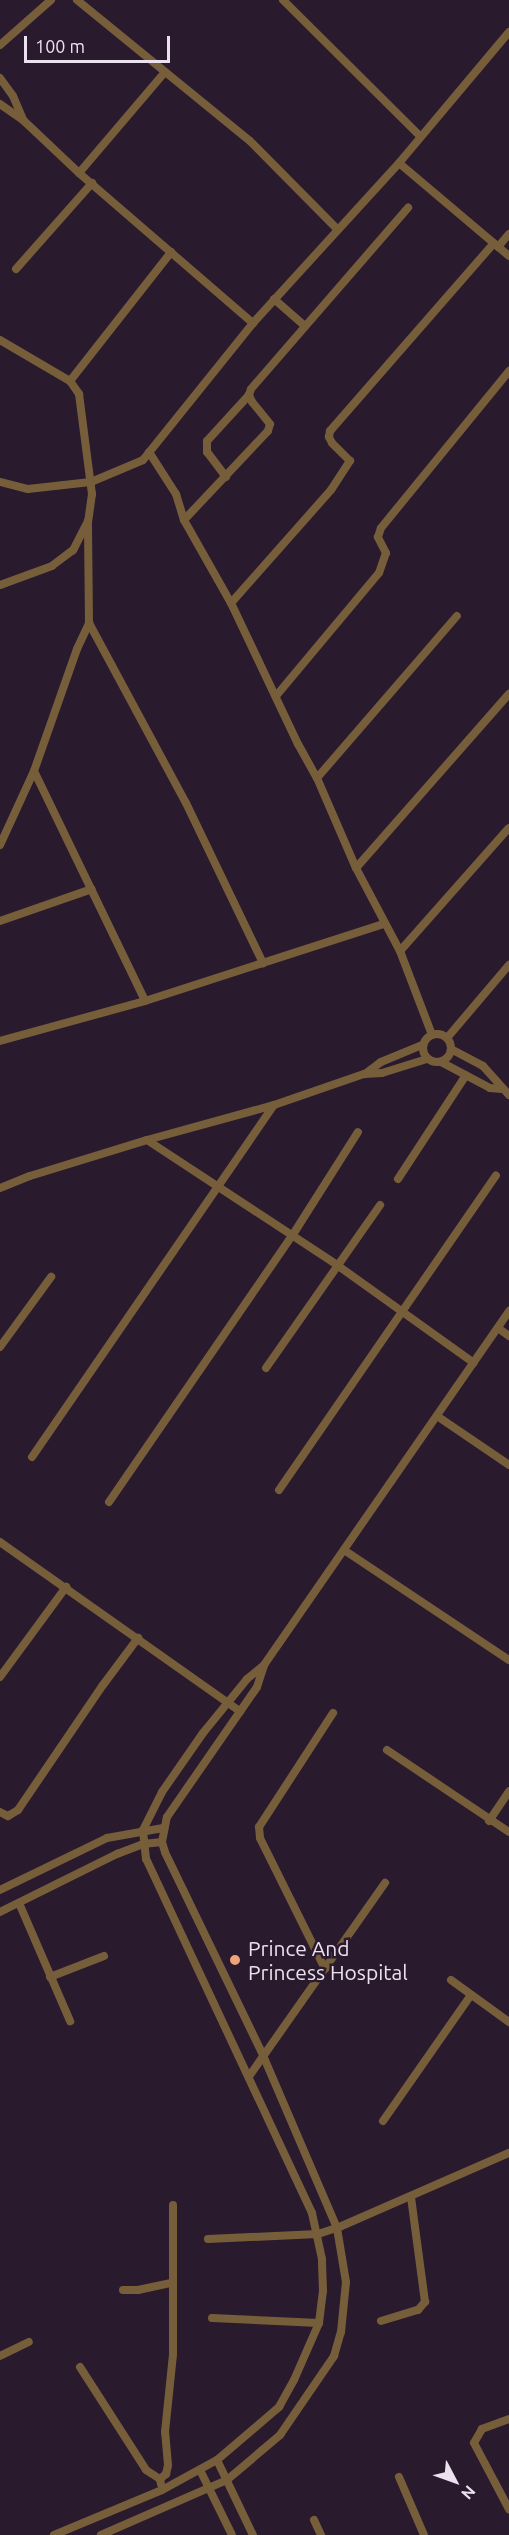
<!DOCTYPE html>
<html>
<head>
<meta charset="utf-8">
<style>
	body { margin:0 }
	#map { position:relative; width:509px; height:2535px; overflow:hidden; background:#2a1a2d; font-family:Ubuntu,sans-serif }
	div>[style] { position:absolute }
	.street>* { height:8px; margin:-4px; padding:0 4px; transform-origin:4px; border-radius:4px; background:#775e3a }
	.street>.ring { margin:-4px; padding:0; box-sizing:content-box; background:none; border:8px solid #775e3a; border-radius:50% }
	.dots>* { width:16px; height:16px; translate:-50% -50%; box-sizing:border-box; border:3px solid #2a1a2d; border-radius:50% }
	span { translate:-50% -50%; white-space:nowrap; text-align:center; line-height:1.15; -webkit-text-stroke:5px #2a1a2d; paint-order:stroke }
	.poi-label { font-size:21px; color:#ece1ee }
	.left { translate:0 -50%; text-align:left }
	.north { position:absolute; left:425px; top:2451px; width:60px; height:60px; -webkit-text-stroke:4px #2a1a2d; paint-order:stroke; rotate:131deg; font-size:16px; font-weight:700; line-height:24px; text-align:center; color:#ece1ee }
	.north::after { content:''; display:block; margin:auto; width:21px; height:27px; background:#ece1ee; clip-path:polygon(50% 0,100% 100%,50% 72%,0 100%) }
	.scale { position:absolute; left:24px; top:36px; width:146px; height:27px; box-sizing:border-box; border:3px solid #ece1ee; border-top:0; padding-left:8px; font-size:18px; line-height:21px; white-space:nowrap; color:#ece1ee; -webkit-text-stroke:4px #2a1a2d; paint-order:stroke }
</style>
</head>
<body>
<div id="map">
	<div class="street">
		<div style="left:77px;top:0;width:223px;rotate:39.2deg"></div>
		<div style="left:250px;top:141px;width:124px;rotate:45.3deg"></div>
		<div style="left:283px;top:0;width:193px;rotate:44.8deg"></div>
		<div style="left:0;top:45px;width:68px;rotate:-41.4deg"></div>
		<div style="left:0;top:78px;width:22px;rotate:54deg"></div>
		<div style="left:13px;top:96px;width:26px;rotate:67deg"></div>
		<div style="left:0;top:104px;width:28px;rotate:35deg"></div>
		<div style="left:23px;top:120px;width:77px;rotate:43.4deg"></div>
		<div style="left:79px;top:173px;width:230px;rotate:40.8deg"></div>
		<div style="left:399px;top:163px;width:144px;rotate:40.2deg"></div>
		<div style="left:79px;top:173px;width:131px;rotate:-49.6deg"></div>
		<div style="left:498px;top:247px;width:17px;rotate:-50deg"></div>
		<div style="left:16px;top:269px;width:115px;rotate:-48.5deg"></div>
		<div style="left:274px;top:299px;width:41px;rotate:41.1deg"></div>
		<div style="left:0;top:340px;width:81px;rotate:30.4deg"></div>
		<div style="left:70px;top:381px;width:16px;rotate:55deg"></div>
		<div style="left:79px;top:394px;width:101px;rotate:82.6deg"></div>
		<div style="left:92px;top:494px;width:27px;rotate:98deg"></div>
		<div style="left:88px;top:521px;width:33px;rotate:117deg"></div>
		<div style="left:73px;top:550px;width:26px;rotate:143deg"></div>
		<div style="left:52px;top:566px;width:55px;rotate:159.9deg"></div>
		<div style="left:70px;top:381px;width:164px;rotate:-51.9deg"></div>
		<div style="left:149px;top:452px;width:50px;rotate:57.3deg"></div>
		<div style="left:176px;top:494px;width:27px;rotate:73deg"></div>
		<div style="left:184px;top:520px;width:95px;rotate:60.5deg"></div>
		<div style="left:231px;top:603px;width:156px;rotate:64.6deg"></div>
		<div style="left:298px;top:744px;width:39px;rotate:61deg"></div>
		<div style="left:317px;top:778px;width:98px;rotate:66.6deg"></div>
		<div style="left:356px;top:868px;width:94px;rotate:62.1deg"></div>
		<div style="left:400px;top:951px;width:90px;rotate:69.1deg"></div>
		<div style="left:226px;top:477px;width:31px;rotate:-127deg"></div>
		<div style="left:207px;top:452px;width:11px;rotate:-90deg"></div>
		<div style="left:207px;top:441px;width:62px;rotate:-47.6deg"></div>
		<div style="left:0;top:482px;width:29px;rotate:14deg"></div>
		<div style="left:28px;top:489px;width:63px;rotate:-6.3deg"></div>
		<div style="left:91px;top:482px;width:56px;rotate:-22.9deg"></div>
		<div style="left:143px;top:460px;width:176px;rotate:-51.2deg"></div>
		<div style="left:253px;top:323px;width:217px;rotate:-47.6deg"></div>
		<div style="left:399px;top:163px;width:171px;rotate:-50deg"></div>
		<div style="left:184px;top:520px;width:122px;rotate:-46.7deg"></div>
		<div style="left:268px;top:431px;width:7px;rotate:-74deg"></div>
		<div style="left:270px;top:424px;width:28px;rotate:-129deg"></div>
		<div style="left:252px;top:402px;width:8px;rotate:-113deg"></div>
		<div style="left:249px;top:395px;width:6px;rotate:-72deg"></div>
		<div style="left:251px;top:389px;width:240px;rotate:-49.1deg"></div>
		<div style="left:231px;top:603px;width:151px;rotate:-48.5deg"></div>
		<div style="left:331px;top:490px;width:35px;rotate:-57deg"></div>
		<div style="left:350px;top:461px;width:25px;rotate:-135deg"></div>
		<div style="left:332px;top:443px;width:7px;rotate:-117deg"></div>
		<div style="left:329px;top:437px;width:6px;rotate:-81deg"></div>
		<div style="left:330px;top:431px;width:249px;rotate:-48.9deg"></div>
		<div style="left:89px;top:623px;width:204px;rotate:61.7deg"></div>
		<div style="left:186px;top:803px;width:178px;rotate:64.3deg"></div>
		<div style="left:276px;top:696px;width:160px;rotate:-50.1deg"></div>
		<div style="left:379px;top:573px;width:21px;rotate:-71deg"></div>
		<div style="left:386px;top:553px;width:18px;rotate:-117deg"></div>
		<div style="left:378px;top:537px;width:9px;rotate:-72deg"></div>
		<div style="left:381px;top:528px;width:203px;rotate:-50.8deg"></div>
		<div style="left:34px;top:771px;width:255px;rotate:64.2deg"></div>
		<div style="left:317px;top:778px;width:214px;rotate:-49.2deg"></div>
		<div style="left:0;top:845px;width:81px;rotate:-65.3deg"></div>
		<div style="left:34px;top:771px;width:129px;rotate:-70.6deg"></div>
		<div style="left:77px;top:649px;width:29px;rotate:-65deg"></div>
		<div style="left:89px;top:623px;width:102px;rotate:-90.6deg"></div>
		<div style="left:356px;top:868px;width:232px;rotate:-48.7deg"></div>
		<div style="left:0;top:921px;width:97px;rotate:-19.2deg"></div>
		<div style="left:400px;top:951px;width:164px;rotate:-48.5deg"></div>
		<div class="ring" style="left:423px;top:1034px;width:20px;height:20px"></div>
		<div style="left:447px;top:1038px;width:96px;rotate:-49.7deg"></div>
		<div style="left:0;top:1041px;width:150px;rotate:-15.4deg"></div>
		<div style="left:145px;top:1001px;width:251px;rotate:-17.9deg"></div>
		<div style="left:451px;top:1049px;width:36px;rotate:28deg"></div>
		<div style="left:483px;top:1066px;width:39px;rotate:48deg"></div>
		<div style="left:441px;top:1062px;width:55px;rotate:28deg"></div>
		<div style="left:490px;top:1088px;width:12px;rotate:5deg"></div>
		<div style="left:365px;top:1074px;width:20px;rotate:-37deg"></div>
		<div style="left:381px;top:1062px;width:44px;rotate:-22.5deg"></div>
		<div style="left:147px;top:1140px;width:227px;rotate:33.3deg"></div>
		<div style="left:337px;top:1265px;width:168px;rotate:35.6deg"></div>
		<div style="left:398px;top:1179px;width:124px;rotate:-56.8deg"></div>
		<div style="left:0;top:1188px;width:32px;rotate:-22deg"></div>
		<div style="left:30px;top:1176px;width:122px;rotate:-17.1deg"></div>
		<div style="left:147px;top:1140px;width:132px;rotate:-15.4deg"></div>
		<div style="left:274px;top:1105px;width:95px;rotate:-19deg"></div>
		<div style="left:364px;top:1074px;width:18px;rotate:-3deg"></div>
		<div style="left:382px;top:1073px;width:47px;rotate:-17.3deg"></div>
		<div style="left:498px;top:1328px;width:14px;rotate:36deg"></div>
		<div style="left:0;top:1347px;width:87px;rotate:-53.9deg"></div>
		<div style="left:266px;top:1368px;width:199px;rotate:-55deg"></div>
		<div style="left:437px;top:1416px;width:87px;rotate:34.2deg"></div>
		<div style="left:32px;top:1457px;width:427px;rotate:-55.5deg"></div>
		<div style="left:279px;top:1490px;width:382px;rotate:-55.4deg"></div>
		<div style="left:109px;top:1502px;width:323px;rotate:-55.5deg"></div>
		<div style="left:292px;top:1236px;width:123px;rotate:-57.6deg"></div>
		<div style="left:0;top:1542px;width:294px;rotate:35.2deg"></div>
		<div style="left:344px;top:1550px;width:198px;rotate:33.7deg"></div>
		<div style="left:0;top:1677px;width:112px;rotate:-53.7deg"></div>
		<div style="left:387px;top:1750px;width:147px;rotate:33.9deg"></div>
		<div style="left:0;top:1812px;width:9px;rotate:27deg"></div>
		<div style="left:8px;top:1816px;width:12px;rotate:-31deg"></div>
		<div style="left:18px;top:1810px;width:151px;rotate:-55.8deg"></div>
		<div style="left:103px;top:1685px;width:59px;rotate:-53.3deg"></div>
		<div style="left:489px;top:1821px;width:36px;rotate:-56deg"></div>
		<div style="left:0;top:1890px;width:119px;rotate:-25.9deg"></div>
		<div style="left:107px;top:1838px;width:57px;rotate:-10.1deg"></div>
		<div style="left:19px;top:1903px;width:129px;rotate:66.6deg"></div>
		<div style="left:0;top:1912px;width:131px;rotate:-26.4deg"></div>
		<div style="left:117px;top:1854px;width:28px;rotate:-21deg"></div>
		<div style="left:143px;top:1844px;width:19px;rotate:-6deg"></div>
		<div style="left:325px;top:1969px;width:146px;rotate:-116.4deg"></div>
		<div style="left:260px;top:1838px;width:11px;rotate:-95deg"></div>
		<div style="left:259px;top:1827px;width:136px;rotate:-57deg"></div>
		<div style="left:50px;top:1977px;width:58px;rotate:-21.3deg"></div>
		<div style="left:451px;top:1980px;width:72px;rotate:35.9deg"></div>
		<div style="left:250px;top:2075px;width:235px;rotate:-54.9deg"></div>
		<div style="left:383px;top:2121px;width:154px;rotate:-55.1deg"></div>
		<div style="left:208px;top:2239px;width:110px;rotate:-2.6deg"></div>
		<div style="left:318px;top:2234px;width:20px;rotate:-18deg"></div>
		<div style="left:337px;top:2228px;width:188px;rotate:-23.6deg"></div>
		<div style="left:123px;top:2290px;width:15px"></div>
		<div style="left:138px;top:2290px;width:34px;rotate:-12deg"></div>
		<div style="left:212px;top:2318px;width:107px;rotate:2.7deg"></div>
		<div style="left:381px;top:2321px;width:39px;rotate:-17deg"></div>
		<div style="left:418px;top:2310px;width:11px;rotate:-49deg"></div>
		<div style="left:425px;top:2302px;width:106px;rotate:-97.6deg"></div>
		<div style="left:0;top:2356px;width:32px;rotate:-26deg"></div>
		<div style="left:80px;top:2367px;width:122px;rotate:57.3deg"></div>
		<div style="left:146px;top:2470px;width:17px;rotate:33deg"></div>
		<div style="left:160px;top:2479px;width:5px;rotate:79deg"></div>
		<div style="left:509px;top:2419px;width:29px;rotate:160deg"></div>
		<div style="left:482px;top:2429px;width:16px;rotate:120deg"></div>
		<div style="left:474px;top:2443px;width:75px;rotate:62.1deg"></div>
		<div style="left:217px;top:2460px;width:83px;rotate:64.4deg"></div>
		<div style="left:200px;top:2470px;width:72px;rotate:63.8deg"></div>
		<div style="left:399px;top:2477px;width:63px;rotate:66.7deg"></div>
		<div style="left:160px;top:2479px;width:8px;rotate:-40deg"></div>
		<div style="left:166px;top:2474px;width:9px;rotate:-77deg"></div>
		<div style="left:168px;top:2465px;width:33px;rotate:-95deg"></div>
		<div style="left:165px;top:2432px;width:78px;rotate:-84.1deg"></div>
		<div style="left:173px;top:2354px;width:149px;rotate:-90deg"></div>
		<div style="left:314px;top:2520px;width:17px;rotate:65deg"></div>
		<div style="left:54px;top:2535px;width:117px;rotate:-22.6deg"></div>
		<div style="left:162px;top:2490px;width:63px;rotate:-28.6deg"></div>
		<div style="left:217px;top:2460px;width:82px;rotate:-40.5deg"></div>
		<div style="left:279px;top:2407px;width:31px;rotate:-61deg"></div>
		<div style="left:294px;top:2380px;width:62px;rotate:-66.3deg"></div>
		<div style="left:319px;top:2323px;width:32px;rotate:-83deg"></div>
		<div style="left:323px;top:2291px;width:32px;rotate:-92deg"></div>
		<div style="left:322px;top:2259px;width:47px;rotate:-102.3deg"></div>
		<div style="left:312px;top:2213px;width:391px;rotate:-115.1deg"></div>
		<div style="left:146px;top:1859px;width:29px;rotate:-96deg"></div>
		<div style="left:143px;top:1830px;width:42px;rotate:-63.4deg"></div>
		<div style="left:162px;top:1792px;width:72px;rotate:-55.2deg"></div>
		<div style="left:203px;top:1733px;width:70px;rotate:-50.8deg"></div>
		<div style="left:247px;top:1679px;width:22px;rotate:-39deg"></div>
		<div style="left:264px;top:1665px;width:431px;rotate:-55.3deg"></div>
		<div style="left:101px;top:2535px;width:137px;rotate:-23.6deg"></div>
		<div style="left:227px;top:2480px;width:70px;rotate:-40.3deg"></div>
		<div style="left:280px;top:2435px;width:96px;rotate:-55.6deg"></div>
		<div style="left:334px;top:2356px;width:25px;rotate:-74deg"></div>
		<div style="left:341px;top:2332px;width:50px;rotate:-84.3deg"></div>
		<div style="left:346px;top:2282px;width:55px;rotate:-99.5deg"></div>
		<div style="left:337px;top:2228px;width:188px;rotate:-113.2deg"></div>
		<div style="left:263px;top:2055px;width:225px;rotate:-115.8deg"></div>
		<div style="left:165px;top:1852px;width:10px;rotate:-107deg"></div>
		<div style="left:162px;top:1842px;width:25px;rotate:-79deg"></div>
		<div style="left:167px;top:1817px;width:158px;rotate:-55.3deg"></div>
		<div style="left:257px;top:1687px;width:23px;rotate:-72deg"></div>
	</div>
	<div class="dots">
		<div style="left:235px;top:1960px;background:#f0a278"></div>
	</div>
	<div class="poi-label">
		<span class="left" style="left:248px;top:1960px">Prince And<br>Princess Hospital</span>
	</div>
	<div class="north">N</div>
	<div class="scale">100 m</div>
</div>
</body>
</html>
